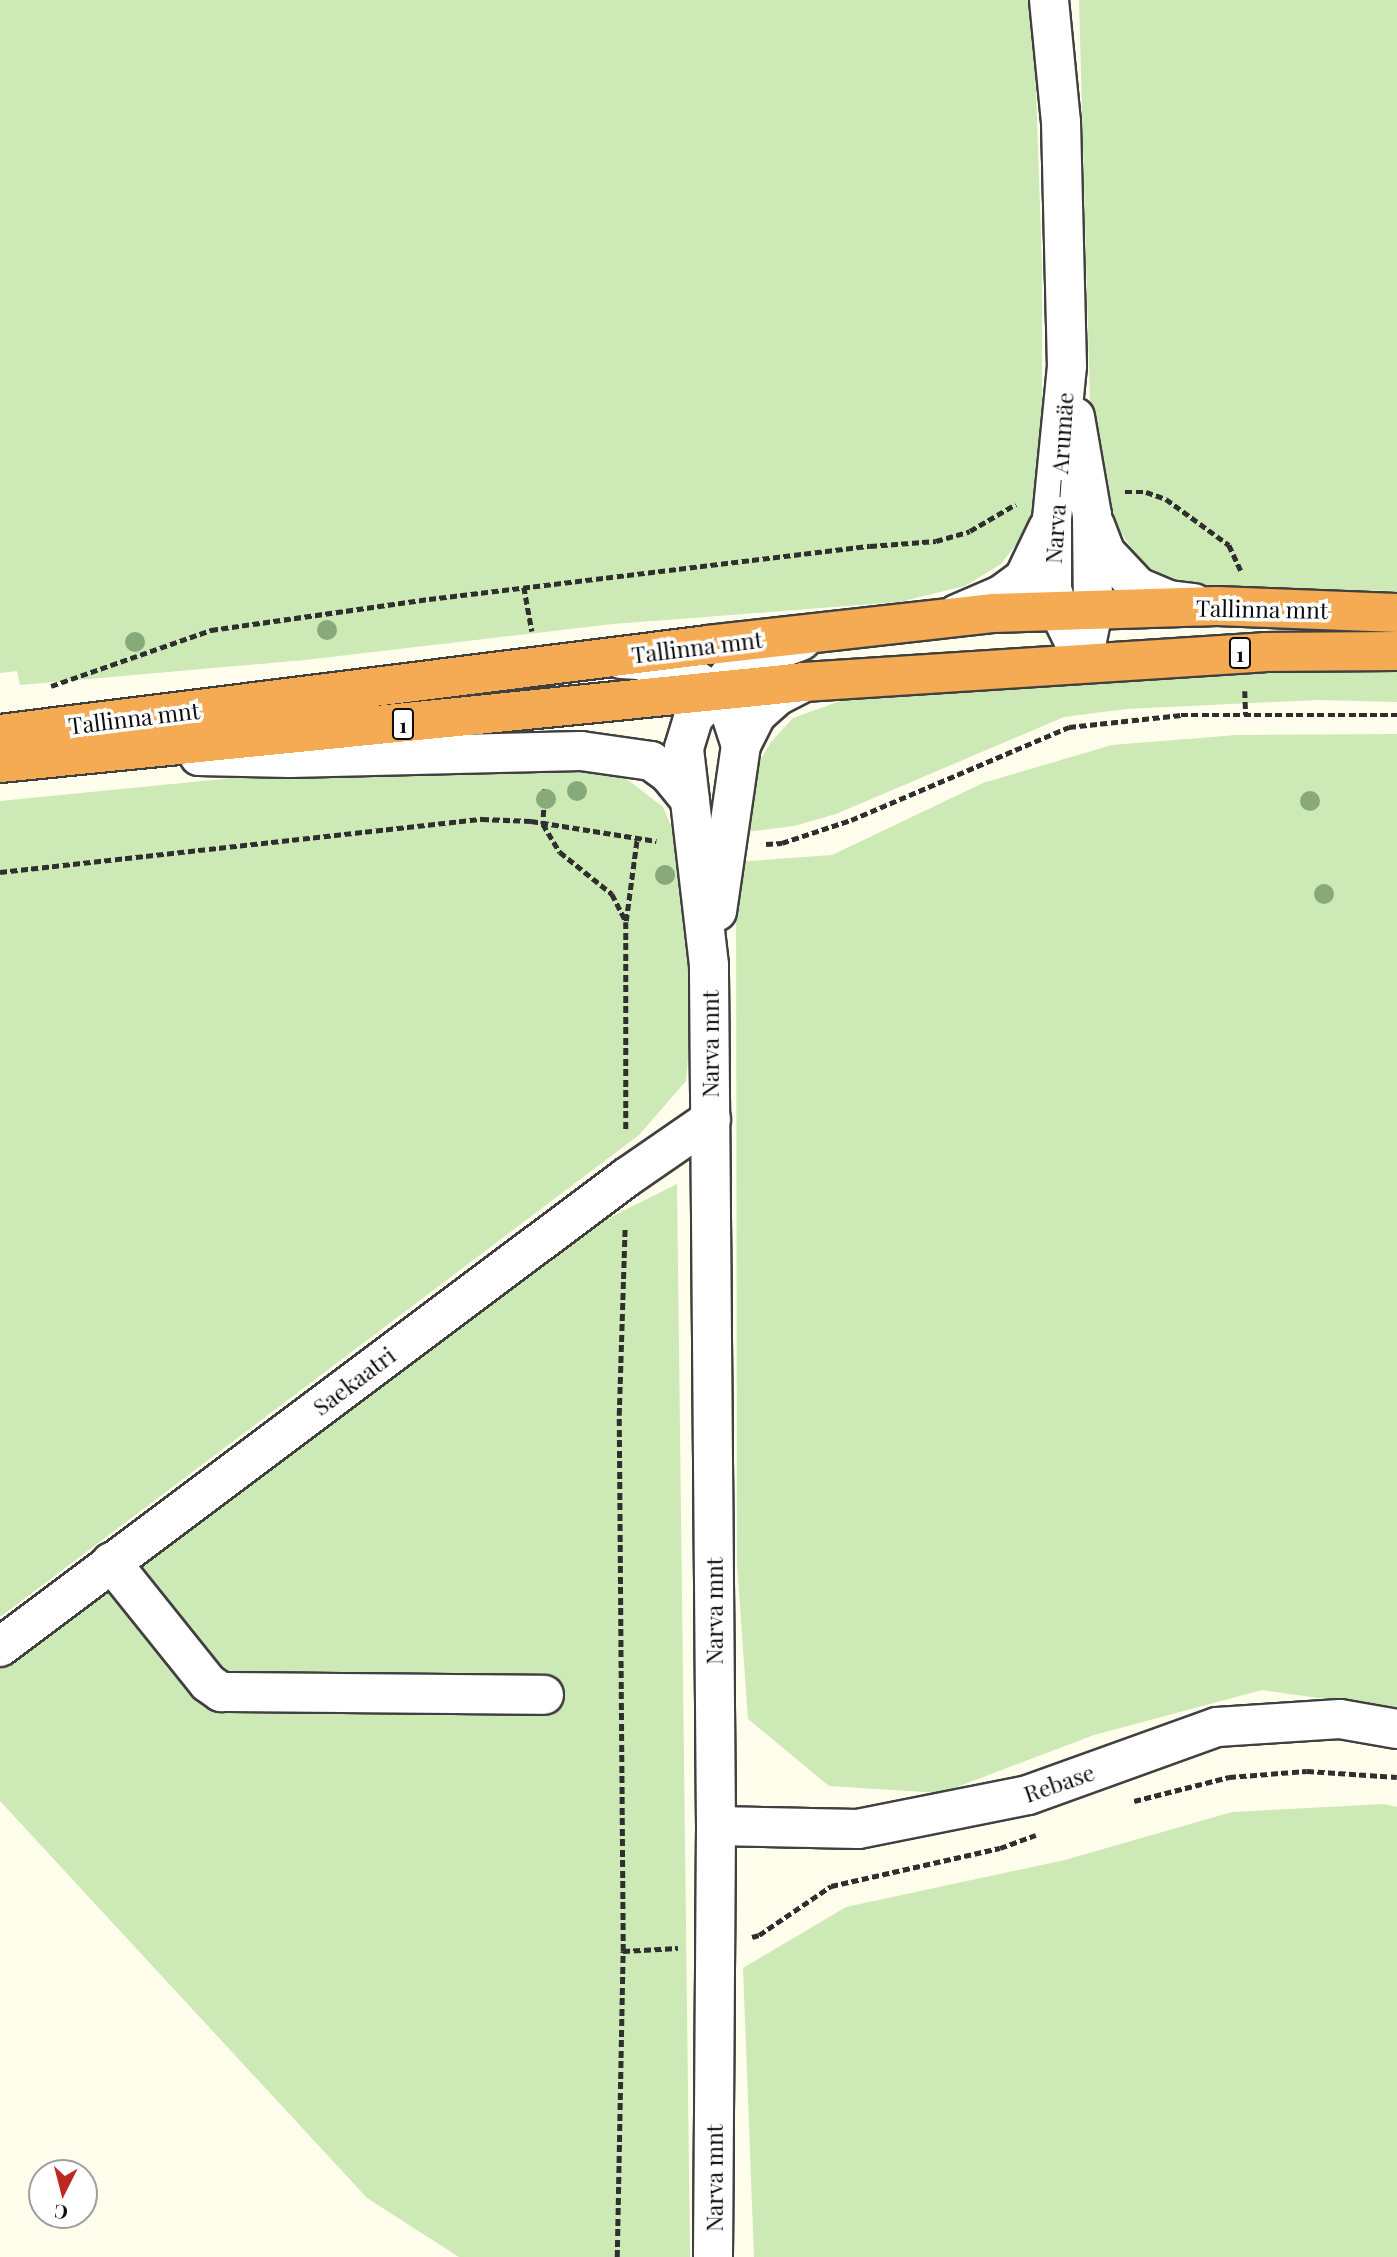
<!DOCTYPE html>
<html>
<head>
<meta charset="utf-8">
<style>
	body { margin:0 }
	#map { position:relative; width:1397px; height:2257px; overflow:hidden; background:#fffdec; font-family:"Playfair Display",serif }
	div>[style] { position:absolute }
	.green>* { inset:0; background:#cde9b6 }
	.path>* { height:4.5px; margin-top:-2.25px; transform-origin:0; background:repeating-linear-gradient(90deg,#2f2f2f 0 7px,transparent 0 10.5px) }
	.roads { filter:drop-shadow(2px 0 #404040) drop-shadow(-2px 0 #404040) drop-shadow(0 2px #404040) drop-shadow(0 -2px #404040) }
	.minor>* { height:38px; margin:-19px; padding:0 19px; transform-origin:19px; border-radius:19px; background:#fff }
	.highway>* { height:38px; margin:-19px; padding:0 19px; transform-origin:19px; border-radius:19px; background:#f5aa54 }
	.trees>* { width:20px; height:20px; margin:-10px; border-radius:50%; background:#88a97a }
	span { translate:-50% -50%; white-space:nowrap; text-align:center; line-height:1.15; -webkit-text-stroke:7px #fff; paint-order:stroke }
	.shield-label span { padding:2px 5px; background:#fff; border:2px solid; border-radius:5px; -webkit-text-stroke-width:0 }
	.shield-label { font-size:21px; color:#0d0d0d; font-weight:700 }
	.street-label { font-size:23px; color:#0d0d0d }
	.north { position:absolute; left:28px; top:2159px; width:70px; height:70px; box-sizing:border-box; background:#fff; border:2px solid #9e9e9e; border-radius:50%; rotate:186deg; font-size:19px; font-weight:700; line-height:28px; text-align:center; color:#0d0d0d }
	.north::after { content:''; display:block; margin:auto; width:24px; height:32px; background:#bd2824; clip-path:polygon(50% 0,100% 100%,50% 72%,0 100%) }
</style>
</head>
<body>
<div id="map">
	<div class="green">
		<div style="clip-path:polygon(0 0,1028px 0,1034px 34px,1042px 263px,1042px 462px,1032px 513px,1021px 538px,1001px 564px,965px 586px,899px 602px,613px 624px,305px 660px,20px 685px,17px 671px,0 673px)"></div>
		<div style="clip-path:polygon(1079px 0,1397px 0,1397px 591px,1201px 588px,1169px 582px,1138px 558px,1110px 516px,1090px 400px)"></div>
		<div style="clip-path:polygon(1397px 669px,1397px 702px,1317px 700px,1126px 709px,1064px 717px,836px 814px,794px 826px,730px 834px,753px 773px,771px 742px,793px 718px,868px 691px,1272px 670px)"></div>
		<div style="clip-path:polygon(1397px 734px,1397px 1709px,1262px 1690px,1094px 1735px,941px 1793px,829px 1786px,748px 1719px,737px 1564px,736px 862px,832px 855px,983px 783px,1112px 745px,1237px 735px)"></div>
		<div style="clip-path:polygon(592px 771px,628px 780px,663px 807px,689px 868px,693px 1000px,686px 1081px,639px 1135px,0 1617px,0 801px,243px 777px)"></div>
		<div style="clip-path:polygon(677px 1184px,690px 2257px,459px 2257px,367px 2198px,0 1801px,0 1664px,575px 1235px)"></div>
		<div style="clip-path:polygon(1384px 1804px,1397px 1807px,1397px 2257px,754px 2257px,743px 1968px,846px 1907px,1065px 1860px,1232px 1812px)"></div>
	</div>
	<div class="path">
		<div style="left:1125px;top:492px;width:21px"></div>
		<div style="left:1146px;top:492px;width:21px;rotate:19deg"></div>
		<div style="left:1166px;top:499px;width:78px;rotate:36.1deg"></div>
		<div style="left:1229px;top:545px;width:29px;rotate:65deg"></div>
		<div style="left:524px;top:587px;width:45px;rotate:79.7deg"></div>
		<div style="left:51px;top:686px;width:170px;rotate:-19.3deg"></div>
		<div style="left:211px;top:630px;width:220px;rotate:-8.1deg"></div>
		<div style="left:429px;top:599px;width:444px;rotate:-6.9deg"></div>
		<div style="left:870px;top:546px;width:66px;rotate:-4.3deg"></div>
		<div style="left:936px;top:541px;width:35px;rotate:-16deg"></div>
		<div style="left:970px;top:531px;width:53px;rotate:-30.4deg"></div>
		<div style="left:1245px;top:691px;width:24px;rotate:88deg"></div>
		<div style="left:545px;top:789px;width:35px;rotate:93deg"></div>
		<div style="left:543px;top:824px;width:33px;rotate:59deg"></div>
		<div style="left:560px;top:852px;width:67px;rotate:38.9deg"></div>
		<div style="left:612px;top:894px;width:31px;rotate:63deg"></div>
		<div style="left:626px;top:922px;width:207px;rotate:90deg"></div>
		<div style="left:766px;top:844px;width:16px;rotate:-4deg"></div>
		<div style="left:782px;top:843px;width:73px;rotate:-18.4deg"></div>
		<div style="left:851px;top:820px;width:237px;rotate:-23.1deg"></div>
		<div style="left:1069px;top:727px;width:113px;rotate:-6.1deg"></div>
		<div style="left:1181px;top:715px;width:216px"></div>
		<div style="left:0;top:872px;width:485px;rotate:-6.3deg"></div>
		<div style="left:482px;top:819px;width:49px;rotate:2.3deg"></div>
		<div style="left:531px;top:821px;width:127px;rotate:9.1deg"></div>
		<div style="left:626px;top:921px;width:83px;rotate:-82.4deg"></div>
		<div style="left:1134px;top:1801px;width:98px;rotate:-14.2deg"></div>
		<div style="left:1229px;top:1777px;width:78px;rotate:-4.4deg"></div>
		<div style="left:1307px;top:1771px;width:90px;rotate:3.8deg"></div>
		<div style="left:752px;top:1937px;width:7px;rotate:-16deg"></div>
		<div style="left:759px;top:1935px;width:87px;rotate:-34.2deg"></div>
		<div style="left:831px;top:1886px;width:173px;rotate:-12.7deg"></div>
		<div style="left:1000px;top:1848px;width:38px;rotate:-20deg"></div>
		<div style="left:623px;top:1951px;width:55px;rotate:-3.1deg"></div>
		<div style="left:617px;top:2257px;width:306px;rotate:-88.9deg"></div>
		<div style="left:623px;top:1951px;width:536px;rotate:-90.43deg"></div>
		<div style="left:619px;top:1415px;width:189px;rotate:-88.2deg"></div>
	</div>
	<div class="roads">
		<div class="minor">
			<div style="left:1049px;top:0;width:123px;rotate:84.4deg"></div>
			<div style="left:1061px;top:122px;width:244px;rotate:88.6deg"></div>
			<div style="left:1067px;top:366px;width:154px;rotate:95.6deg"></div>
			<div style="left:1052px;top:519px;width:70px;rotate:90deg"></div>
			<div style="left:1052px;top:589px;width:23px;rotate:72deg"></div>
			<div style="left:1059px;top:611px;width:57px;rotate:63.9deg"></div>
			<div style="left:1075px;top:417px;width:99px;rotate:80.2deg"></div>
			<div style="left:1092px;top:515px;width:95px;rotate:89.4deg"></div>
			<div style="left:1093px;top:610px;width:33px;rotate:101deg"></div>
			<div style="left:1095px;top:525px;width:30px;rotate:69deg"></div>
			<div style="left:1106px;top:553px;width:47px;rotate:46.7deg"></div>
			<div style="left:1138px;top:587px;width:34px;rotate:23deg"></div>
			<div style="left:1169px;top:600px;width:25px;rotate:7deg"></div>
			<div style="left:957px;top:614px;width:48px;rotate:-23.4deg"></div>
			<div style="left:1001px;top:595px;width:29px;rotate:-36deg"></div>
			<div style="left:1024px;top:578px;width:55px;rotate:-64.4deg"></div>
			<div style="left:621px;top:659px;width:18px;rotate:3deg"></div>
			<div style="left:639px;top:660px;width:57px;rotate:18.4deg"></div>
			<div style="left:693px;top:678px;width:24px;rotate:35deg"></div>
			<div style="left:713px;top:692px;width:29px;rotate:52deg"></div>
			<div style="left:731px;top:715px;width:32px;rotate:72deg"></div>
			<div style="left:741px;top:745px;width:168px;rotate:98.2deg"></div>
			<div style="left:741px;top:745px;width:34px;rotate:-63deg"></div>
			<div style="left:756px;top:715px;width:28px;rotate:-42deg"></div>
			<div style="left:777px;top:696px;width:30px;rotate:-27deg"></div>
			<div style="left:199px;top:756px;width:91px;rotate:1.3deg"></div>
			<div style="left:290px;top:758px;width:291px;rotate:-1.4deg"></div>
			<div style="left:581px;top:751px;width:71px;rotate:8.1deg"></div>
			<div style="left:651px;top:761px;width:22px;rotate:36deg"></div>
			<div style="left:669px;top:774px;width:33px;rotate:51deg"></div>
			<div style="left:111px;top:1562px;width:155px;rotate:51.3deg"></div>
			<div style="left:208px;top:1683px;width:16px;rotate:35deg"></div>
			<div style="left:221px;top:1692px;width:323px;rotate:0.5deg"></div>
			<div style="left:0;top:1647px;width:784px;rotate:-36.86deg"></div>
			<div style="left:627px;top:1177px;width:102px;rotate:-34.6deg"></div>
			<div style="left:716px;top:1826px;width:142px;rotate:1.2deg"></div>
			<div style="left:858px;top:1829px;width:173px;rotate:-11.3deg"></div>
			<div style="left:1028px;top:1795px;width:201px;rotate:-19.8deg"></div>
			<div style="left:1217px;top:1727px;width:123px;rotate:-3.7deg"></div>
			<div style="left:1340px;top:1719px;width:58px;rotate:10deg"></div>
			<div style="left:713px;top:2257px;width:431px;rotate:-89.6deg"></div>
			<div style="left:716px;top:1826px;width:861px;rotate:-90.47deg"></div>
			<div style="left:709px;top:965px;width:218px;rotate:-96.6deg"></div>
			<div style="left:684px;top:748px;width:31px;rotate:-73deg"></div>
			<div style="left:693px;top:718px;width:57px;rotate:-49.3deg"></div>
			<div style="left:730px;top:675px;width:27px;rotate:-36deg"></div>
			<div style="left:752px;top:659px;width:52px;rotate:-20.2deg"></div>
		</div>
		<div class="highway">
			<div style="left:0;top:734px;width:714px;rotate:-7.16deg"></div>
			<div style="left:708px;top:645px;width:288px;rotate:-6.4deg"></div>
			<div style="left:994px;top:613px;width:223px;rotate:-1.8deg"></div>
			<div style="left:1217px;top:606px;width:180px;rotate:2.2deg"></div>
			<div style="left:0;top:763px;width:808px;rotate:-5.75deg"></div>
			<div style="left:804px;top:682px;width:461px;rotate:-3.7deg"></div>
			<div style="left:1264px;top:652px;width:133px;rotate:-0.4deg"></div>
		</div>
	</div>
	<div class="trees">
		<div style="left:327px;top:630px"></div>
		<div style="left:135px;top:642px"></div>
		<div style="left:577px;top:791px"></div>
		<div style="left:546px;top:799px"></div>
		<div style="left:1310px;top:801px"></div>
		<div style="left:665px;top:875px"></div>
		<div style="left:1324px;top:894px"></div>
	</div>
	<div class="shield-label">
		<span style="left:1240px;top:653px">1</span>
		<span style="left:403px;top:724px">1</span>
	</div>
	<div class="street-label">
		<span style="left:1059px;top:478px;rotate:-86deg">Narva — Arumäe</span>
		<span style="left:1262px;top:609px;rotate:1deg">Tallinna mnt</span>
		<span style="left:697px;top:647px;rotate:-7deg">Tallinna mnt</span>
		<span style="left:134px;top:718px;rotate:-7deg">Tallinna mnt</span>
		<span style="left:710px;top:1044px;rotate:-90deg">Narva mnt</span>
		<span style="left:354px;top:1381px;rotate:-37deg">Saekaatri</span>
		<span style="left:714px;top:1611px;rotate:-90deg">Narva mnt</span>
		<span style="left:1059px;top:1783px;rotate:-19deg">Rebase</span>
		<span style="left:714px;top:2178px;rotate:-90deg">Narva mnt</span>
	</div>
	<div class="north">С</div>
</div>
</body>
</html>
